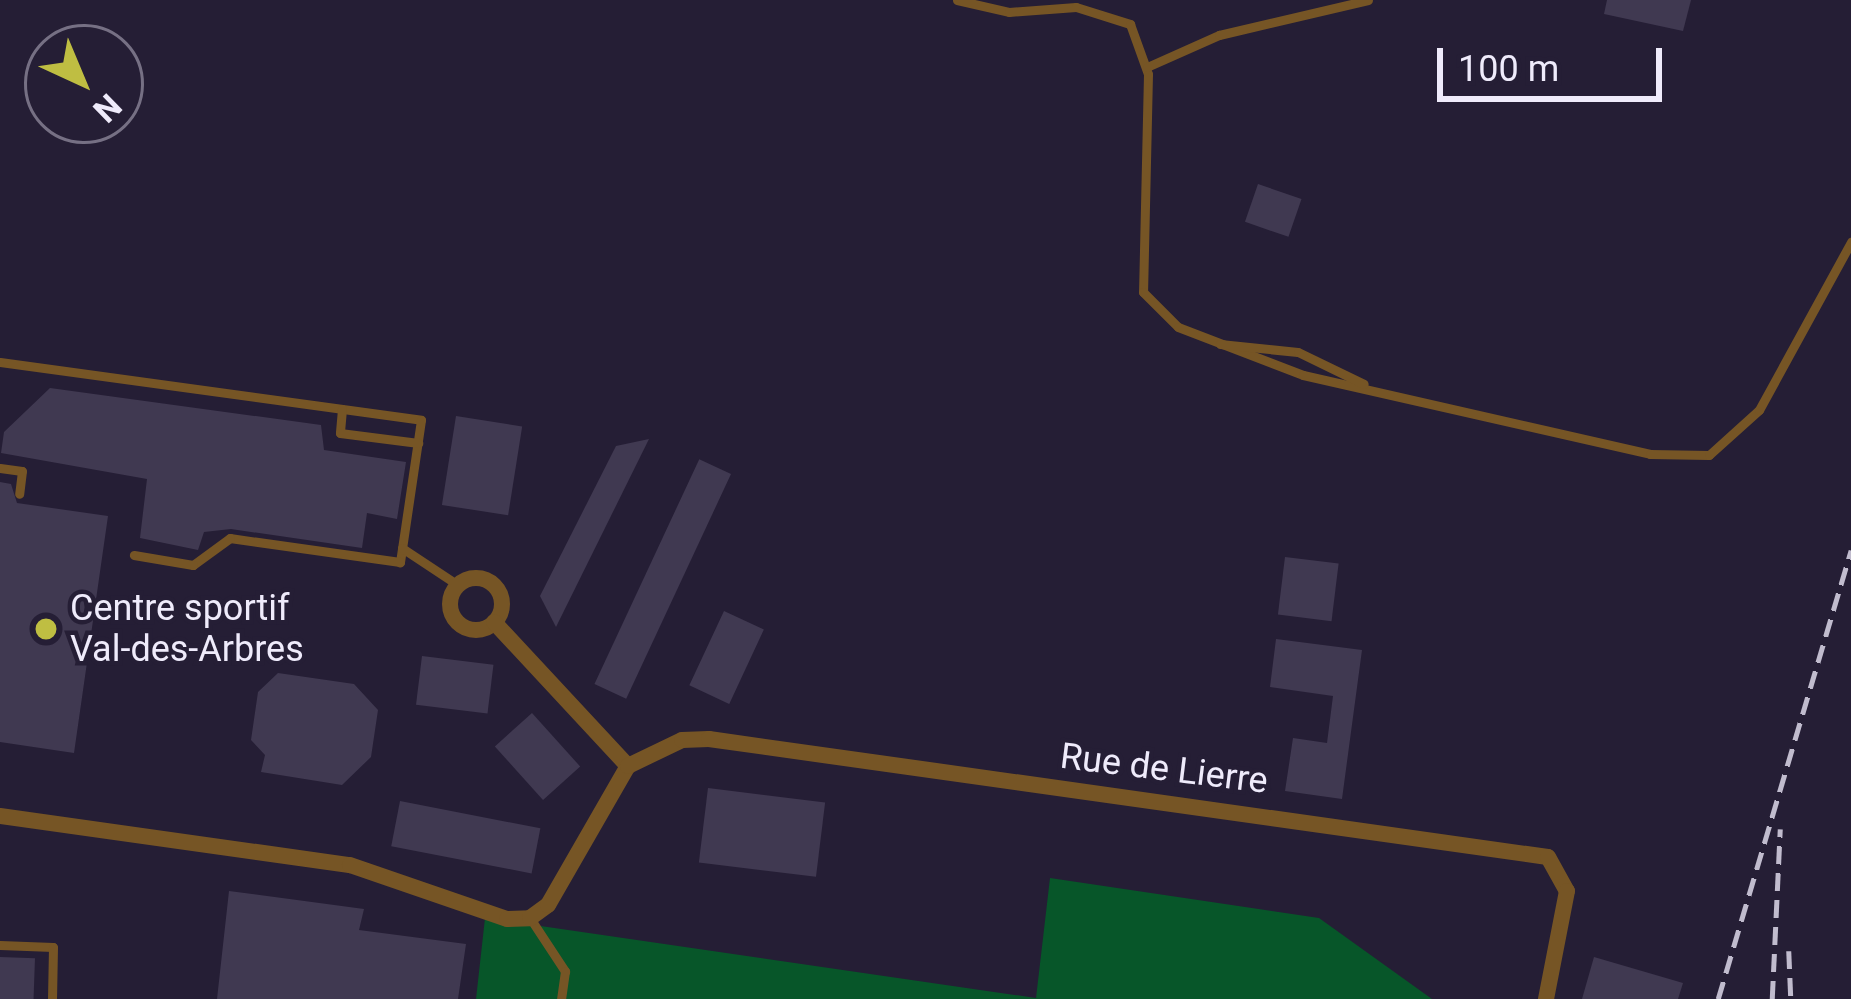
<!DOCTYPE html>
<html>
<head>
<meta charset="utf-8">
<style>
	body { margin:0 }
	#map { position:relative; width:1851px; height:999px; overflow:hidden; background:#251e35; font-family:Roboto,sans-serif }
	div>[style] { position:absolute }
	.green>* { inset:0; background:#075629 }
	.building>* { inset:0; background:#403951; transform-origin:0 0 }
	.lane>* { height:9px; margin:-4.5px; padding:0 4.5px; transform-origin:4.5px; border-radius:4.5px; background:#765525 }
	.street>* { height:16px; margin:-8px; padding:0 8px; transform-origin:8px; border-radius:8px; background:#765525 }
	.street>.ring { margin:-8px; padding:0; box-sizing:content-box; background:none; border:16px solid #765525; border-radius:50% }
	.rail>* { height:4.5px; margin-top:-2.25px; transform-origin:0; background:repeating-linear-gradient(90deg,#c1bcce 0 18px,transparent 0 27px) }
	.dots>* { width:33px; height:33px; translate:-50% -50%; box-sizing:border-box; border:6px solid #251e35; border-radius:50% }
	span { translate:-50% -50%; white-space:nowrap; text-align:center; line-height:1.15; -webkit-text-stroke:9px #251e35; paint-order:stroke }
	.poi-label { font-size:36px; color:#efebfb }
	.left { translate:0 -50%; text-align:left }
	.street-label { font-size:36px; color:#efebfb }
	.north { position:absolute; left:24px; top:24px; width:120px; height:120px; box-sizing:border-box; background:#251e35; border:3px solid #767084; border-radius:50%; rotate:136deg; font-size:33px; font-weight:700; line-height:48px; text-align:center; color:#efebfb }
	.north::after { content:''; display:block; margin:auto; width:42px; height:54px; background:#bfbe42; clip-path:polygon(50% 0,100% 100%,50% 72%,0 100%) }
	.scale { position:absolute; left:1437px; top:48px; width:225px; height:54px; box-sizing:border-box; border:6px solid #efebfb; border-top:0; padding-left:15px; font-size:36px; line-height:42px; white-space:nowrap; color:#efebfb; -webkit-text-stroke:9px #251e35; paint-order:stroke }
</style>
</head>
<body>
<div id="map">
	<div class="green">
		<div style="clip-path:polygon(1050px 878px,1319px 918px,1432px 999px,476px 999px,485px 918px,1036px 998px)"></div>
	</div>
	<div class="building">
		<div style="clip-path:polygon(1607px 0,1691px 0,1683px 31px,1604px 14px)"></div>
		<div style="left:1258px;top:184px;width:46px;height:40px;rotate:19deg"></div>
		<div style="clip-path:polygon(50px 388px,321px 425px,324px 450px,406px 462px,397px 519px,367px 513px,362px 548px,231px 529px,204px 532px,198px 550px,140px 538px,147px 479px,1px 453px,4px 432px)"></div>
		<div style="left:456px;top:416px;width:67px;height:90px;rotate:9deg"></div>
		<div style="clip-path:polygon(649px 439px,556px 627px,540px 596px,616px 446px)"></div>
		<div style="left:731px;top:474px;width:248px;height:35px;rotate:115deg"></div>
		<div style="clip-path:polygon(0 482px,11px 484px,17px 503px,108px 516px,74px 753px,0 742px)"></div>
		<div style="left:1285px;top:557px;width:54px;height:58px;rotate:7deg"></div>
		<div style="left:724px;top:611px;width:44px;height:82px;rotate:25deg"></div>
		<div style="clip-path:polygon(1276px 639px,1362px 650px,1342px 799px,1285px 791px,1293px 738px,1327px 743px,1333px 696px,1270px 687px)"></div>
		<div style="left:422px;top:656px;width:72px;height:49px;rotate:7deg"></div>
		<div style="clip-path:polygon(278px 673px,354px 684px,378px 710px,371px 757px,342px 785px,261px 772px,265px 755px,251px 740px,258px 692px)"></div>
		<div style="left:532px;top:713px;width:72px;height:50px;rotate:48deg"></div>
		<div style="left:708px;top:788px;width:118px;height:75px;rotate:7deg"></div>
		<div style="left:400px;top:801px;width:143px;height:46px;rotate:11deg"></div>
		<div style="clip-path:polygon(229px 891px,364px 909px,359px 930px,466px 944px,458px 999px,217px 999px)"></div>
		<div style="left:0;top:957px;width:35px;height:42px;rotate:2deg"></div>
		<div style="clip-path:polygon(1594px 957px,1683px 983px,1678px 999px,1582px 999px)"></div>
	</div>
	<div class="lane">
		<div style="left:957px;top:0;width:53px;rotate:13deg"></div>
		<div style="left:1009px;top:12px;width:67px;rotate:-4.3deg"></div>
		<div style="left:1076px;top:7px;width:57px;rotate:17.5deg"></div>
		<div style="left:1130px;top:24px;width:53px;rotate:70.2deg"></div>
		<div style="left:1148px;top:74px;width:218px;rotate:91.3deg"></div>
		<div style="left:1143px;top:292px;width:49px;rotate:45deg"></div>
		<div style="left:1178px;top:327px;width:134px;rotate:21deg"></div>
		<div style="left:1303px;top:375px;width:356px;rotate:12.8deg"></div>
		<div style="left:1650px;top:454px;width:59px;rotate:1deg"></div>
		<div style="left:1709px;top:455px;width:67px;rotate:-42deg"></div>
		<div style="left:1759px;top:410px;width:192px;rotate:-61.3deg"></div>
		<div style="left:1147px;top:67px;width:79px;rotate:-24deg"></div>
		<div style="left:1219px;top:35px;width:153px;rotate:-13.2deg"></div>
		<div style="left:1220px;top:344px;width:78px;rotate:5.9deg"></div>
		<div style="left:1298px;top:352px;width:73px;rotate:25.9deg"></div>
		<div style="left:0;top:362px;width:425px;rotate:7.8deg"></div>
		<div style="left:421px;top:420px;width:144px;rotate:98.4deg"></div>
		<div style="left:400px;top:562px;width:172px;rotate:-172deg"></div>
		<div style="left:230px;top:538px;width:46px;rotate:143.9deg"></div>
		<div style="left:193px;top:565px;width:60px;rotate:-170.4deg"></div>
		<div style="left:342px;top:409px;width:24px;rotate:95deg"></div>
		<div style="left:340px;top:433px;width:79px;rotate:7.3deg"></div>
		<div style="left:0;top:468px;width:22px;rotate:8deg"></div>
		<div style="left:22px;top:471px;width:23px;rotate:97deg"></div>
		<div style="left:402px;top:548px;width:67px;rotate:33.5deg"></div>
		<div style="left:530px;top:918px;width:64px;rotate:56.6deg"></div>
		<div style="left:565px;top:971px;width:28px;rotate:98deg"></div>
		<div style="left:0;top:945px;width:53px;rotate:2.2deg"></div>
		<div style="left:53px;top:947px;width:52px;rotate:91.1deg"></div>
	</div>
	<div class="street">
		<div class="ring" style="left:450px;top:578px;width:36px;height:36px"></div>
		<div style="left:494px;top:622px;width:197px;rotate:47.1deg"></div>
		<div style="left:0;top:816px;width:353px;rotate:8deg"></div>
		<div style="left:350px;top:865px;width:166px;rotate:19deg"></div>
		<div style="left:507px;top:919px;width:23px;rotate:-2deg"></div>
		<div style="left:530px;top:918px;width:22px;rotate:-36deg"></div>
		<div style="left:548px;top:905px;width:160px;rotate:-60.1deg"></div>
		<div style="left:628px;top:766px;width:60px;rotate:-25.7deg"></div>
		<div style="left:682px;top:740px;width:27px;rotate:-2deg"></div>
		<div style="left:709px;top:739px;width:847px;rotate:8.01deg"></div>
		<div style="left:1548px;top:857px;width:39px;rotate:61deg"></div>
		<div style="left:1567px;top:891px;width:110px;rotate:101deg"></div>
	</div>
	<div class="rail">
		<div style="left:1789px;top:951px;width:48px;rotate:87.6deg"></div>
		<div style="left:1718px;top:999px;width:468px;rotate:-73.5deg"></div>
		<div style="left:1772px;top:999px;width:170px;rotate:-87.3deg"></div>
	</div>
	<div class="dots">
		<div style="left:46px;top:629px;background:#bfbe42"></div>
	</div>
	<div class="poi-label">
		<span class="left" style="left:70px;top:629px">Centre sportif<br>Val-des-Arbres</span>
	</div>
	<div class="street-label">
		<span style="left:1164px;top:769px;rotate:7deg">Rue de Lierre</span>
	</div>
	<div class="north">N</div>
	<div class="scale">100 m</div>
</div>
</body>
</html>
